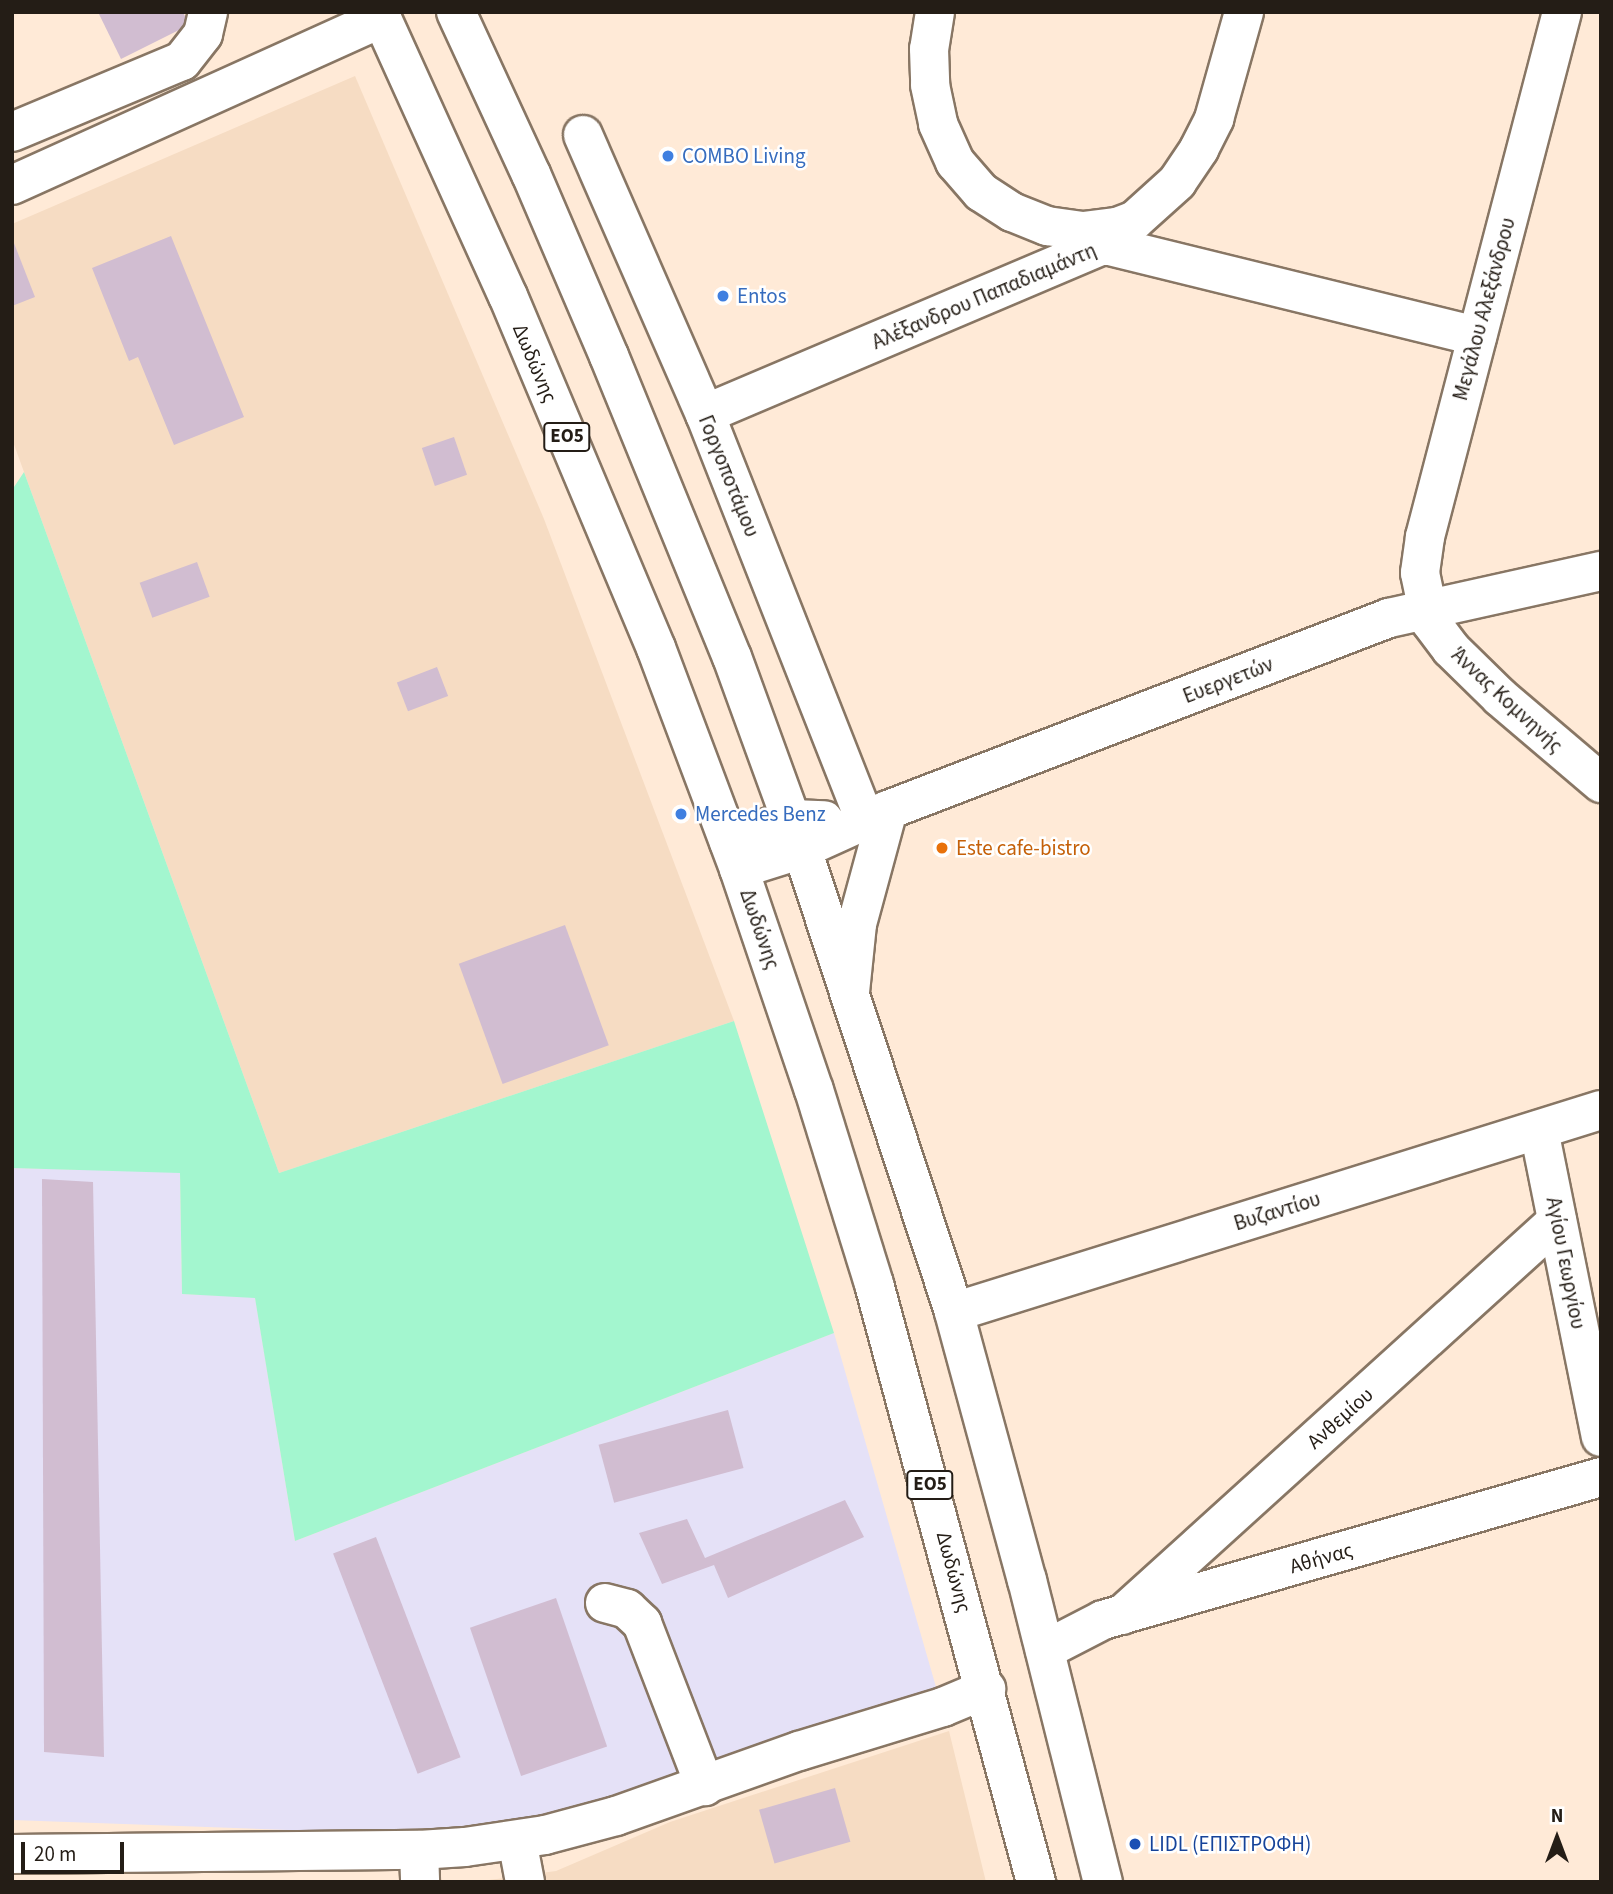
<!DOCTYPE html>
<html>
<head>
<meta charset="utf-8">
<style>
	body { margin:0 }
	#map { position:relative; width:1613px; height:1894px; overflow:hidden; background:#ffead7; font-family:"Source Sans 3",sans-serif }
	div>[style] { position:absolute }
	.built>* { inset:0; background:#f6dcc3 }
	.industrial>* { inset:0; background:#e5e1f7 }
	.green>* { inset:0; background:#a3f6cf }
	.building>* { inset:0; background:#d1bdd1; transform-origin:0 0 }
	.roads { filter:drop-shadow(2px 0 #887664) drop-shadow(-2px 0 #887664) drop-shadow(0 2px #887664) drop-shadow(0 -2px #887664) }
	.minor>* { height:38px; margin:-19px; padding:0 19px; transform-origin:19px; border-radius:19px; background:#fff }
	.major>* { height:38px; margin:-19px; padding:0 19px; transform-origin:19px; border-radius:19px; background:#fff }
	.dots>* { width:19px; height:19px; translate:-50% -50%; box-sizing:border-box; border:4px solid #fff; border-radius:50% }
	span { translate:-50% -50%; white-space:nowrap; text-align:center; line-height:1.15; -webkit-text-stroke:5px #fff; paint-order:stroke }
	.shield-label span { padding:2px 5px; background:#fff; border:2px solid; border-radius:5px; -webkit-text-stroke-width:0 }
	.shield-label { font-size:19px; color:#241d16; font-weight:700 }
	.shop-label { font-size:21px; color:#366cbe }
	.left { translate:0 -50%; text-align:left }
	.street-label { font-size:21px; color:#241d16 }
	.food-label { font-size:21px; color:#c56008 }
	.transit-label { font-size:21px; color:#164399 }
	.frame { position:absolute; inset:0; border:14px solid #241d16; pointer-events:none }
	.north { position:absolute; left:1522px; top:1803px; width:70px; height:70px; -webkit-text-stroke:5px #fff; paint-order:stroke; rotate:0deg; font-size:19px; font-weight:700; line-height:28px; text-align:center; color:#241d16 }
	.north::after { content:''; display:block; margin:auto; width:24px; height:32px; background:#241d16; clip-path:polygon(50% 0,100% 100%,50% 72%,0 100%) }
	.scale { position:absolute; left:21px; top:1842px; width:103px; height:32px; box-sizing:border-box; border:4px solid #241d16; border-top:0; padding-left:9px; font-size:21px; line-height:24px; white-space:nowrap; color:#241d16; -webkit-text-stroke:5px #fff; paint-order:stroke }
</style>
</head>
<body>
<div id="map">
	<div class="built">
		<div style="clip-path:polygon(355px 76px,544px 519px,734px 1021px,279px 1173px,12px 439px,12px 224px)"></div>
		<div style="clip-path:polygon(949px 1731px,986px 1882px,474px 1882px,556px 1871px,670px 1822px)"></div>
	</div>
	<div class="industrial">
		<div style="clip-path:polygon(12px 1168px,180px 1172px,182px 1294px,255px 1297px,295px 1541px,834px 1333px,936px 1687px,642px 1788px,522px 1825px,343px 1832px,12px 1820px)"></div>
	</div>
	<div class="green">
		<div style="clip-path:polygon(24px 472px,279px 1173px,734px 1021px,834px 1333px,295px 1541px,255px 1298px,182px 1294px,180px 1173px,12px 1168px,12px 490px)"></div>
	</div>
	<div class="building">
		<div style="clip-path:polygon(98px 12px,183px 12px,189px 25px,121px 59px)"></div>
		<div style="clip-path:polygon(171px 236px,244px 417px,174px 445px,138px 357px,129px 361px,92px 268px)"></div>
		<div style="clip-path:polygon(12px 238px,35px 297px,12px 306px)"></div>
		<div style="left:454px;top:437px;width:40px;height:34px;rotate:71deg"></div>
		<div style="left:197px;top:562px;width:37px;height:61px;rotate:70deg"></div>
		<div style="left:437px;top:667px;width:31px;height:43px;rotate:69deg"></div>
		<div style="left:565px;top:925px;width:128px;height:113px;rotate:70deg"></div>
		<div style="clip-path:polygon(42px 1179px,93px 1182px,104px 1757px,44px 1752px)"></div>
		<div style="left:728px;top:1410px;width:60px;height:134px;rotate:75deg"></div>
		<div style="clip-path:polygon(845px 1500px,864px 1537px,728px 1598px,714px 1565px,662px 1584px,639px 1533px,687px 1519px,705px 1558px)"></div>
		<div style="left:376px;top:1537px;width:236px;height:46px;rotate:69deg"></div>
		<div style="left:556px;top:1598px;width:157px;height:91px;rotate:71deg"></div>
		<div style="left:835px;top:1788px;width:56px;height:79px;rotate:74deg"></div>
	</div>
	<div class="roads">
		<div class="minor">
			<div style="left:935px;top:12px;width:37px;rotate:99deg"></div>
			<div style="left:929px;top:49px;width:36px;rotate:88deg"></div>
			<div style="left:930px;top:85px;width:40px;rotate:78deg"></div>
			<div style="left:938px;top:124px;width:42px;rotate:65.9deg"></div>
			<div style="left:955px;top:162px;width:40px;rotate:49deg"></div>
			<div style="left:981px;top:192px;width:37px;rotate:33deg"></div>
			<div style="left:1012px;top:212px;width:38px;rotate:22deg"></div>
			<div style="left:1047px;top:226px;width:36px;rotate:8deg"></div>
			<div style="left:1083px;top:231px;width:34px;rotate:-7deg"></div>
			<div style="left:1117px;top:227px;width:19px;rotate:-21deg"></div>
			<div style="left:1135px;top:220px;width:57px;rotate:-42.1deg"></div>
			<div style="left:1177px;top:182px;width:40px;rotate:-56deg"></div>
			<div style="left:1199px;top:149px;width:34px;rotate:-63deg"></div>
			<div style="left:1214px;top:119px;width:111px;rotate:-74.3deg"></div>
			<div style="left:1562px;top:12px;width:543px;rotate:104.63deg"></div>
			<div style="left:1425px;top:537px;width:36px;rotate:98deg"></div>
			<div style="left:1420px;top:573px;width:49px;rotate:78.2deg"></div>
			<div style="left:1430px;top:621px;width:35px;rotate:53deg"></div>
			<div style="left:1451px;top:649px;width:69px;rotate:44.4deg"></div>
			<div style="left:1500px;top:697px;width:133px;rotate:40.4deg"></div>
			<div style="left:12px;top:132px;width:184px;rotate:-22.7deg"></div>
			<div style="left:182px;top:61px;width:34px;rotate:-52deg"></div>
			<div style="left:203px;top:34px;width:23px;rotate:-77deg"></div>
			<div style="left:583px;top:135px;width:305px;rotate:66.4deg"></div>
			<div style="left:705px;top:414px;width:436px;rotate:68.5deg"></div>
			<div style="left:12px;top:185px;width:406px;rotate:-24.3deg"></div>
			<div style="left:705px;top:414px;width:429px;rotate:-23deg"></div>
			<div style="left:1100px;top:246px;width:10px"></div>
			<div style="left:1110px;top:246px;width:378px;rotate:13.8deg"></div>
			<div style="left:729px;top:842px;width:66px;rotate:-20.4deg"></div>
			<div style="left:791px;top:819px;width:33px;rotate:2deg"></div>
			<div style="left:739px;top:869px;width:66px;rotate:-17.6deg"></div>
			<div style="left:802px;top:849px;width:94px;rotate:-24.4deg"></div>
			<div style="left:888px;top:810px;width:537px;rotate:-20.97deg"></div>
			<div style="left:1389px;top:618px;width:217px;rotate:-12.5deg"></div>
			<div style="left:850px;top:992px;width:68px;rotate:-84.1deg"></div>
			<div style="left:857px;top:924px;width:118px;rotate:-74.8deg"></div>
			<div style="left:1539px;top:1130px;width:313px;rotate:78.6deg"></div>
			<div style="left:954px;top:1312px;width:678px;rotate:-17.34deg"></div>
			<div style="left:605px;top:1603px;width:23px;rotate:15deg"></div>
			<div style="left:627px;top:1609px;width:21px;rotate:43deg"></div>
			<div style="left:642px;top:1623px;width:175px;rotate:68.9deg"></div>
			<div style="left:1122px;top:1615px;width:587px;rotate:-42.17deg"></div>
			<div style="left:1045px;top:1650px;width:65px;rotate:-27.3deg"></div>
			<div style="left:1103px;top:1620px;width:518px;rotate:-16.02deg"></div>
			<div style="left:517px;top:1840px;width:43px;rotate:79.2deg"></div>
			<div style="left:419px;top:1850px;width:32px;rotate:88deg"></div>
			<div style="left:12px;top:1854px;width:407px;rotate:-0.6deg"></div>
			<div style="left:419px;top:1850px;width:46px;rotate:-3.7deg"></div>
			<div style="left:465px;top:1847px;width:81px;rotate:-8.5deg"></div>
			<div style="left:545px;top:1835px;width:73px;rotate:-15deg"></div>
			<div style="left:616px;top:1816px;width:194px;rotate:-19.6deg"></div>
			<div style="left:799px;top:1751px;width:151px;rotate:-17deg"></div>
			<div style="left:943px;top:1707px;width:47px;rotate:-22.7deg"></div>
		</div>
		<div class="major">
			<div style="left:379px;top:12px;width:312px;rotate:65.6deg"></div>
			<div style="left:508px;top:296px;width:382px;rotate:67.2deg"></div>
			<div style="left:656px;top:648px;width:236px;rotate:69.4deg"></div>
			<div style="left:739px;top:869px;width:233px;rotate:71.3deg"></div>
			<div style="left:814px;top:1090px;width:203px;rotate:72.8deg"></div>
			<div style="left:874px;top:1284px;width:620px;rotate:74.84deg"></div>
			<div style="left:456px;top:12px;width:179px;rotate:65.2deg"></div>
			<div style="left:531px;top:174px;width:198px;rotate:66.8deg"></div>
			<div style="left:609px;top:356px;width:325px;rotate:67.8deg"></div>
			<div style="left:732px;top:657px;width:204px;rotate:70deg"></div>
			<div style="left:802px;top:849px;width:487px;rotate:71.8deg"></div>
			<div style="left:954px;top:1312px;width:278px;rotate:74.8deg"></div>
			<div style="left:1027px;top:1580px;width:311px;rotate:75.9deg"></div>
		</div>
	</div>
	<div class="dots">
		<div style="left:668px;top:156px;background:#3f7fe0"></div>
		<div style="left:723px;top:296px;background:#3f7fe0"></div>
		<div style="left:681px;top:814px;background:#3f7fe0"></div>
		<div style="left:942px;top:848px;background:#e8710a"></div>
		<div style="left:1135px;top:1844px;background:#1a4fb4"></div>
	</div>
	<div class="shield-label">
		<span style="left:567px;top:437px">ΕΟ5</span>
		<span style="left:930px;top:1485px">ΕΟ5</span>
	</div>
	<div class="shop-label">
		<span class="left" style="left:682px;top:156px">COMBO Living</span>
		<span class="left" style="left:737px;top:296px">Entos</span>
		<span class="left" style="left:695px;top:814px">Mercedes Benz</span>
	</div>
	<div class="street-label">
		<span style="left:984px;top:296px;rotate:-23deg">Αλέξανδρου Παπαδιαμάντη</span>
		<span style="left:1484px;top:309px;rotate:-75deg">Μεγάλου Αλεξάνδρου</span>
		<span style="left:535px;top:363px;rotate:67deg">Δωδώνης</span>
		<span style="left:729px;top:476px;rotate:68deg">Γοργοποτάμου</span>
		<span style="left:1228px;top:680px;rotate:-21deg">Ευεργετών</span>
		<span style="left:1507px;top:700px;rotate:43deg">Άννας Κομνηνής</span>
		<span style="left:760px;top:929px;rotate:71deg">Δωδώνης</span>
		<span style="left:1277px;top:1211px;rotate:-17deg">Βυζαντίου</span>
		<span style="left:1566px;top:1263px;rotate:79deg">Αγίου Γεωργίου</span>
		<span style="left:1340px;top:1418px;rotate:-42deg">Ανθεμίου</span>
		<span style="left:1321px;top:1558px;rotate:-16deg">Αθήνας</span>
		<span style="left:954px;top:1572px;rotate:75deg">Δωδώνης</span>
	</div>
	<div class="food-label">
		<span class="left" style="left:956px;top:848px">Este cafe-bistro</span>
	</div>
	<div class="transit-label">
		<span class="left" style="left:1149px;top:1844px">LIDL (ΕΠΙΣΤΡΟΦΗ)</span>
	</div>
	<div class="frame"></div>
	<div class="north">N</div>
	<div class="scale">20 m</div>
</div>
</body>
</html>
